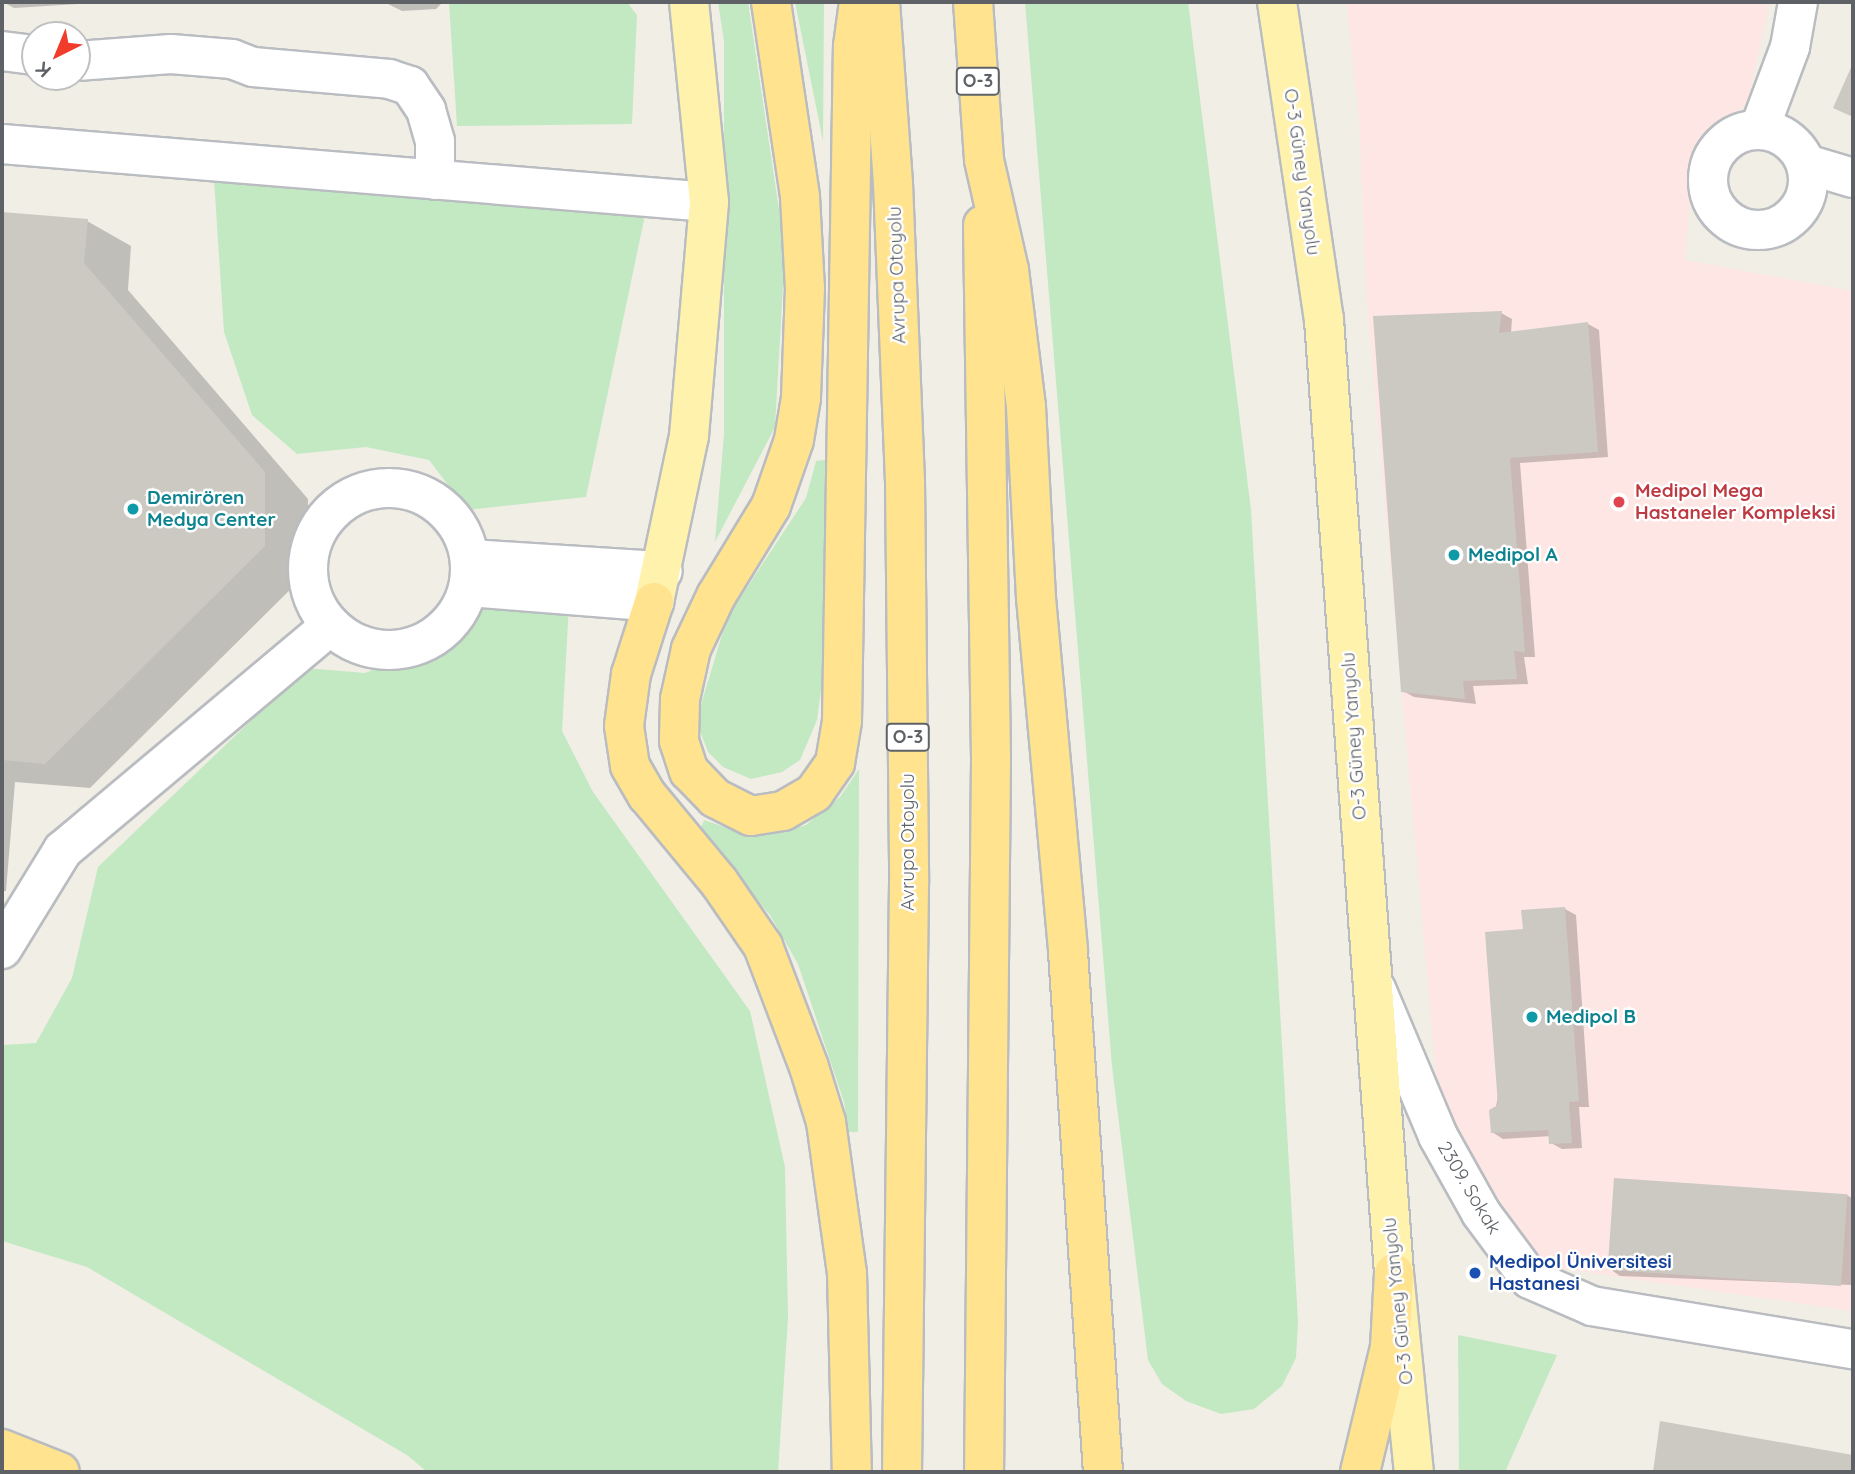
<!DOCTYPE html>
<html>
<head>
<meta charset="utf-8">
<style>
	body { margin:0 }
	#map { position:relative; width:1855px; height:1474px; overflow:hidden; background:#f1eee6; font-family:Quicksand,sans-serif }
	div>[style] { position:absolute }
	.medical>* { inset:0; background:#fde6e3 }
	.green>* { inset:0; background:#c2e9c2 }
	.shadow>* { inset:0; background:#0003 }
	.building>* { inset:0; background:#ccc9c3; transform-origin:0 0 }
	.roads { filter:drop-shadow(2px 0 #b9bcc0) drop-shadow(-2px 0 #b9bcc0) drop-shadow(0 2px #b9bcc0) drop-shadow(0 -2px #b9bcc0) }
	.minor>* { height:38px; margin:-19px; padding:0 19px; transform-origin:19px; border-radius:19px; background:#fff }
	.minor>.ring { margin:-19px; padding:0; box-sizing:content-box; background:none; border:38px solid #fff; border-radius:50% }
	.major>* { height:38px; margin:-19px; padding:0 19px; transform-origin:19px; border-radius:19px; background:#fff2ad }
	.highway>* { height:38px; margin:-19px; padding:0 19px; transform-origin:19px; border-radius:19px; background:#ffe38f }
	.dots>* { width:19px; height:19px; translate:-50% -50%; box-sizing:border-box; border:4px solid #fff; border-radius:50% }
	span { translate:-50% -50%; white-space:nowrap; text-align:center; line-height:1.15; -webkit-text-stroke:5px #fff; paint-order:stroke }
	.shield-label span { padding:2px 5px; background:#fff; border:2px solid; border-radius:5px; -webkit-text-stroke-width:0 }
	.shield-label { font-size:18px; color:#5e6267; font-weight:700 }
	.street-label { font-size:19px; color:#5e6267 }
	.health-label { font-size:19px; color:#be3a42; font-weight:700 }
	.left { translate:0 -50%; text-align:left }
	.culture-label { font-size:19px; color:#0d838f; font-weight:700 }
	.transit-label { font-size:19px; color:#164399; font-weight:700 }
	.frame { position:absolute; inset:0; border:4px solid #5e6267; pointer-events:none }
	.north { position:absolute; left:21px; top:21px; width:70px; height:70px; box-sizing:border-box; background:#fff; border:2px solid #bfc0c2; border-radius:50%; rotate:223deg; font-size:19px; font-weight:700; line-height:28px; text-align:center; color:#5e6267 }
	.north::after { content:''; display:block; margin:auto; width:24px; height:32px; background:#f13c2c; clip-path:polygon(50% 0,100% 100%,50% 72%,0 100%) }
</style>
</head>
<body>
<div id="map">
	<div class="medical">
		<div style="clip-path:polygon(1346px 2px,1770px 2px,1748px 100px,1693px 168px,1685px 260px,1853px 291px,1853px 1311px,1543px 1266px,1439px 1109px,1366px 292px,1359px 115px)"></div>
	</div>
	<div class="green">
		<div style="clip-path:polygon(449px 2px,627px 2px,637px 15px,632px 124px,457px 126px)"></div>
		<div style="clip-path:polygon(718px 2px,748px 2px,785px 250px,775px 427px,715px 542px,724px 434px,724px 41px)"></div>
		<div style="clip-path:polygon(795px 2px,824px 2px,823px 141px)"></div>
		<div style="clip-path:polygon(1025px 2px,1188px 2px,1251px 510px,1298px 1321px,1296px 1358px,1282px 1386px,1254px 1409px,1221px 1414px,1186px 1401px,1162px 1384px,1148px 1360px,1112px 1066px)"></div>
		<div style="clip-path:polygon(214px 179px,645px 215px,586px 497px,467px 510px,429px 460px,366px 447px,297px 454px,252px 415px,224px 332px)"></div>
		<div style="clip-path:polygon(825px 460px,824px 669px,817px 720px,800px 760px,782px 772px,751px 779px,723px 767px,708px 752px,700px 731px,700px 708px,727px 618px,806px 498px,816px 461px)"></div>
		<div style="clip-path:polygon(477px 603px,569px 605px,562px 731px,593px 792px,750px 1011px,785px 1167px,788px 1318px,778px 1472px,427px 1472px,407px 1455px,87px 1267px,2px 1241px,2px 1045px,36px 1043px,72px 978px,98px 867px,306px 668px,365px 673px,429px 648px)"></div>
		<div style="clip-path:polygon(859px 769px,858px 1132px,849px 1132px,844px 1102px,798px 964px,770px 915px,699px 833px,704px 820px,736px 831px,785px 831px,806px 825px,840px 797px)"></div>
		<div style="clip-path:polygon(1458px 1335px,1557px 1355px,1505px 1472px,1459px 1472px)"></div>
	</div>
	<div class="shadow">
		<div style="clip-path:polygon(3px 2px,110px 2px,14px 8px)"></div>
		<div style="clip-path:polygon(384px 2px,443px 2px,436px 9px,402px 11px)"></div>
		<div style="clip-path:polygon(2px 213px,87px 221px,131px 246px,128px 290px,308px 499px,308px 572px,90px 788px,15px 782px,6px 891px,2px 891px)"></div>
		<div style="clip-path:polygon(1501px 313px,1512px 319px,1511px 333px,1588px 324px,1599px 330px,1608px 457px,1520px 463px,1535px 657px,1524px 657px,1528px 684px,1473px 686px,1476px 704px,1414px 697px,1403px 691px)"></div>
		<div style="clip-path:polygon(1565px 909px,1576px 915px,1589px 1107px,1579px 1107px,1582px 1148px,1562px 1149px,1551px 1143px,1551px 1136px,1503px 1139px,1492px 1132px,1525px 931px)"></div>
		<div style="clip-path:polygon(1847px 1195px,1853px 1199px,1852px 1285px,1620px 1276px,1610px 1269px)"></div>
		<div style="clip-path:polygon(1661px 1423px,1853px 1456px,1853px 1472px,1655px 1472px)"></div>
	</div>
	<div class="building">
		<div style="clip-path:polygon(1853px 63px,1853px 117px,1833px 108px)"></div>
		<div style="clip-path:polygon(2px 212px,88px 219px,84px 263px,265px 472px,265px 546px,45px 764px,2px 760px)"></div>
		<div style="clip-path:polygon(1502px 311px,1499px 333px,1588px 322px,1598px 452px,1510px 458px,1525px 652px,1514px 651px,1517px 679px,1463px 681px,1465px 699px,1401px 692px,1373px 316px)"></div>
		<div style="clip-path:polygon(1565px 907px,1579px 1101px,1569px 1102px,1572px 1143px,1549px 1144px,1548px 1130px,1491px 1133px,1489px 1110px,1498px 1105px,1485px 932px,1523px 929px,1521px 910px)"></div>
		<div style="left:1614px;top:1178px;width:234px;height:92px;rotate:4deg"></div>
		<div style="clip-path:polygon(1660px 1421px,1853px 1455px,1853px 1472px,1653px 1472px)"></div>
	</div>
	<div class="roads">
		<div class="minor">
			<div style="left:2px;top:51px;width:33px;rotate:7deg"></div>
			<div style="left:77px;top:61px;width:94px;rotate:-4.3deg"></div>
			<div style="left:171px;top:54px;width:61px;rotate:4.7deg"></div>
			<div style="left:232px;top:59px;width:22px;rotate:21deg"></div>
			<div style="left:253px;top:67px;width:137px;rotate:5deg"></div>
			<div style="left:389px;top:79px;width:22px;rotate:18deg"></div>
			<div style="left:410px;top:86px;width:29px;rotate:56deg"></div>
			<div style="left:426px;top:110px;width:32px;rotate:74deg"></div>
			<div style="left:435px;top:141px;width:39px;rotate:90deg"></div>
			<div style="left:1759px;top:130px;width:89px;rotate:-69.5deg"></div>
			<div style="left:1790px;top:47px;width:46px;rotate:-79.9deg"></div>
			<div class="ring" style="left:1708px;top:130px;width:62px;height:62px"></div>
			<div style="left:2px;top:144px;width:709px;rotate:4.69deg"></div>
			<div style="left:1806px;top:164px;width:49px;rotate:16.6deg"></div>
			<div class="ring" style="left:308px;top:488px;width:124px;height:124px"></div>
			<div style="left:470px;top:559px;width:193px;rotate:3.6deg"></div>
			<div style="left:469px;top:587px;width:186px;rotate:4.6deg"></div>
			<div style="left:2px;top:949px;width:116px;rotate:-58.4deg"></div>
			<div style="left:63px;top:850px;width:349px;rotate:-40deg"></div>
			<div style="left:1376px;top:989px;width:160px;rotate:67.1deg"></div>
			<div style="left:1438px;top:1136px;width:88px;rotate:60.8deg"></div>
			<div style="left:1481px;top:1213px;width:82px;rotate:53.4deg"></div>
			<div style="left:1530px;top:1279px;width:68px;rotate:23.5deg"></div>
			<div style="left:1592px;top:1306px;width:265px;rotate:9.4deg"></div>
		</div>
		<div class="major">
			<div style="left:1277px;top:2px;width:321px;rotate:81.6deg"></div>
			<div style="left:1324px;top:320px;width:956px;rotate:85.8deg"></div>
			<div style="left:1394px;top:1273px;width:200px;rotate:84.3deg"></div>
			<div style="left:654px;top:602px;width:170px;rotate:-78.1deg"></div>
			<div style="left:689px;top:436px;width:235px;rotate:-85.1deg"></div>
			<div style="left:709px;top:202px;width:201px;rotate:-95.7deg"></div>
		</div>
		<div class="highway">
			<div style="left:771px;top:2px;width:197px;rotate:81.5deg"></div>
			<div style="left:800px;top:197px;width:91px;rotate:86.9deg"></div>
			<div style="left:805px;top:288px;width:110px;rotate:92.1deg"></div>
			<div style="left:801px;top:398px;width:43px;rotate:99.5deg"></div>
			<div style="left:794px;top:440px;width:70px;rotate:109.2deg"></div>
			<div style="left:771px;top:506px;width:105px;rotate:121.4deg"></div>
			<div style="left:716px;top:596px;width:59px;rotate:115.3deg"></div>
			<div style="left:691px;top:649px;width:51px;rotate:102.4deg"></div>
			<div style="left:680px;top:699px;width:42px;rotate:91.4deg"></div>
			<div style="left:679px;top:741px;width:32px;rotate:72deg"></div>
			<div style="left:689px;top:771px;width:37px;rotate:46deg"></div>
			<div style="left:715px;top:798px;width:40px;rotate:26.6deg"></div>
			<div style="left:751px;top:816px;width:32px;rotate:-9deg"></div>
			<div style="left:783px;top:811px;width:36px;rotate:-30deg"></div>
			<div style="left:814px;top:793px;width:37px;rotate:-55deg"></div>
			<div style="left:835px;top:763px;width:43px;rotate:-80.5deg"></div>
			<div style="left:842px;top:721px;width:675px;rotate:-89.07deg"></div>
			<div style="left:853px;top:46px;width:44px;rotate:-82.2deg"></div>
			<div style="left:880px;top:2px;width:181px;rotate:85.9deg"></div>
			<div style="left:893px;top:183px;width:298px;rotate:87.7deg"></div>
			<div style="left:905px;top:481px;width:402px;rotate:89.4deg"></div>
			<div style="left:909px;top:883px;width:589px;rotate:90.68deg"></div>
			<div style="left:973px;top:2px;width:158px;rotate:86deg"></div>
			<div style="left:984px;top:160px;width:113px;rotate:77.2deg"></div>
			<div style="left:1009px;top:270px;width:138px;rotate:82.9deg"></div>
			<div style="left:1026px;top:407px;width:191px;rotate:87deg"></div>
			<div style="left:1036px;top:598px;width:355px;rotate:84.8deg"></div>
			<div style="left:1068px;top:952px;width:521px;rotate:86.15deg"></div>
			<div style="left:983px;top:225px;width:536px;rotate:89.14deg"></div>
			<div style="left:991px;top:761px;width:711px;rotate:90.56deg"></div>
			<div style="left:654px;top:602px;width:76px;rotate:107.7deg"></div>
			<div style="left:631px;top:674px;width:52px;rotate:97.7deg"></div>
			<div style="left:624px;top:726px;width:40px;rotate:81.5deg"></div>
			<div style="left:630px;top:766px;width:34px;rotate:60deg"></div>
			<div style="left:647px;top:795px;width:113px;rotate:50.4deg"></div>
			<div style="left:719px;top:882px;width:78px;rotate:55.5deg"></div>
			<div style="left:763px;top:946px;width:129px;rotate:69.2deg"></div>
			<div style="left:809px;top:1067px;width:58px;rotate:72.8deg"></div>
			<div style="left:826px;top:1122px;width:152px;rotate:82.1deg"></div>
			<div style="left:847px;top:1273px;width:199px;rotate:88.6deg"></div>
			<div style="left:2px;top:1449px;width:62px;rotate:21.6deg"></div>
			<div style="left:1360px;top:1472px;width:129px;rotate:-76.5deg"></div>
			<div style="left:1390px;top:1347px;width:74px;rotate:-86.9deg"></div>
		</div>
	</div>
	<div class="dots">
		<div style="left:1619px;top:502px;background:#e0444e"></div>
		<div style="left:133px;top:509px;background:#0f9aa8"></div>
		<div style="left:1454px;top:555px;background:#0f9aa8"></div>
		<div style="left:1532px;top:1017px;background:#0f9aa8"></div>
		<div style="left:1475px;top:1273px;background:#1a4fb4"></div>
	</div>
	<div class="shield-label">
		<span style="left:978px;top:81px">O-3</span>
		<span style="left:908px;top:737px">O-3</span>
	</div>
	<div class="street-label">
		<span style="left:1302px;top:172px;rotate:82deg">O-3 Güney Yanyolu</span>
		<span style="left:897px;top:275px;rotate:-92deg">Avrupa Otoyolu</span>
		<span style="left:1354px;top:736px;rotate:-94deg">O-3 Güney Yanyolu</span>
		<span style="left:908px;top:842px;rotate:-90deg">Avrupa Otoyolu</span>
		<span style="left:1469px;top:1188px;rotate:59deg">2309. Sokak</span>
		<span style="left:1398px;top:1301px;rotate:-96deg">O-3 Güney Yanyolu</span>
	</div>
	<div class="health-label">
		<span class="left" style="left:1635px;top:502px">Medipol Mega<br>Hastaneler Kompleksi</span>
	</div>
	<div class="culture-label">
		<span class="left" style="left:147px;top:509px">Demirören<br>Medya Center</span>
		<span class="left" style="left:1468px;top:555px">Medipol A</span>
		<span class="left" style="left:1546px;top:1017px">Medipol B</span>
	</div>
	<div class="transit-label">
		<span class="left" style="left:1489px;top:1273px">Medipol Üniversitesi<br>Hastanesi</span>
	</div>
	<div class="frame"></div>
	<div class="north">K</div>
</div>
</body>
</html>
